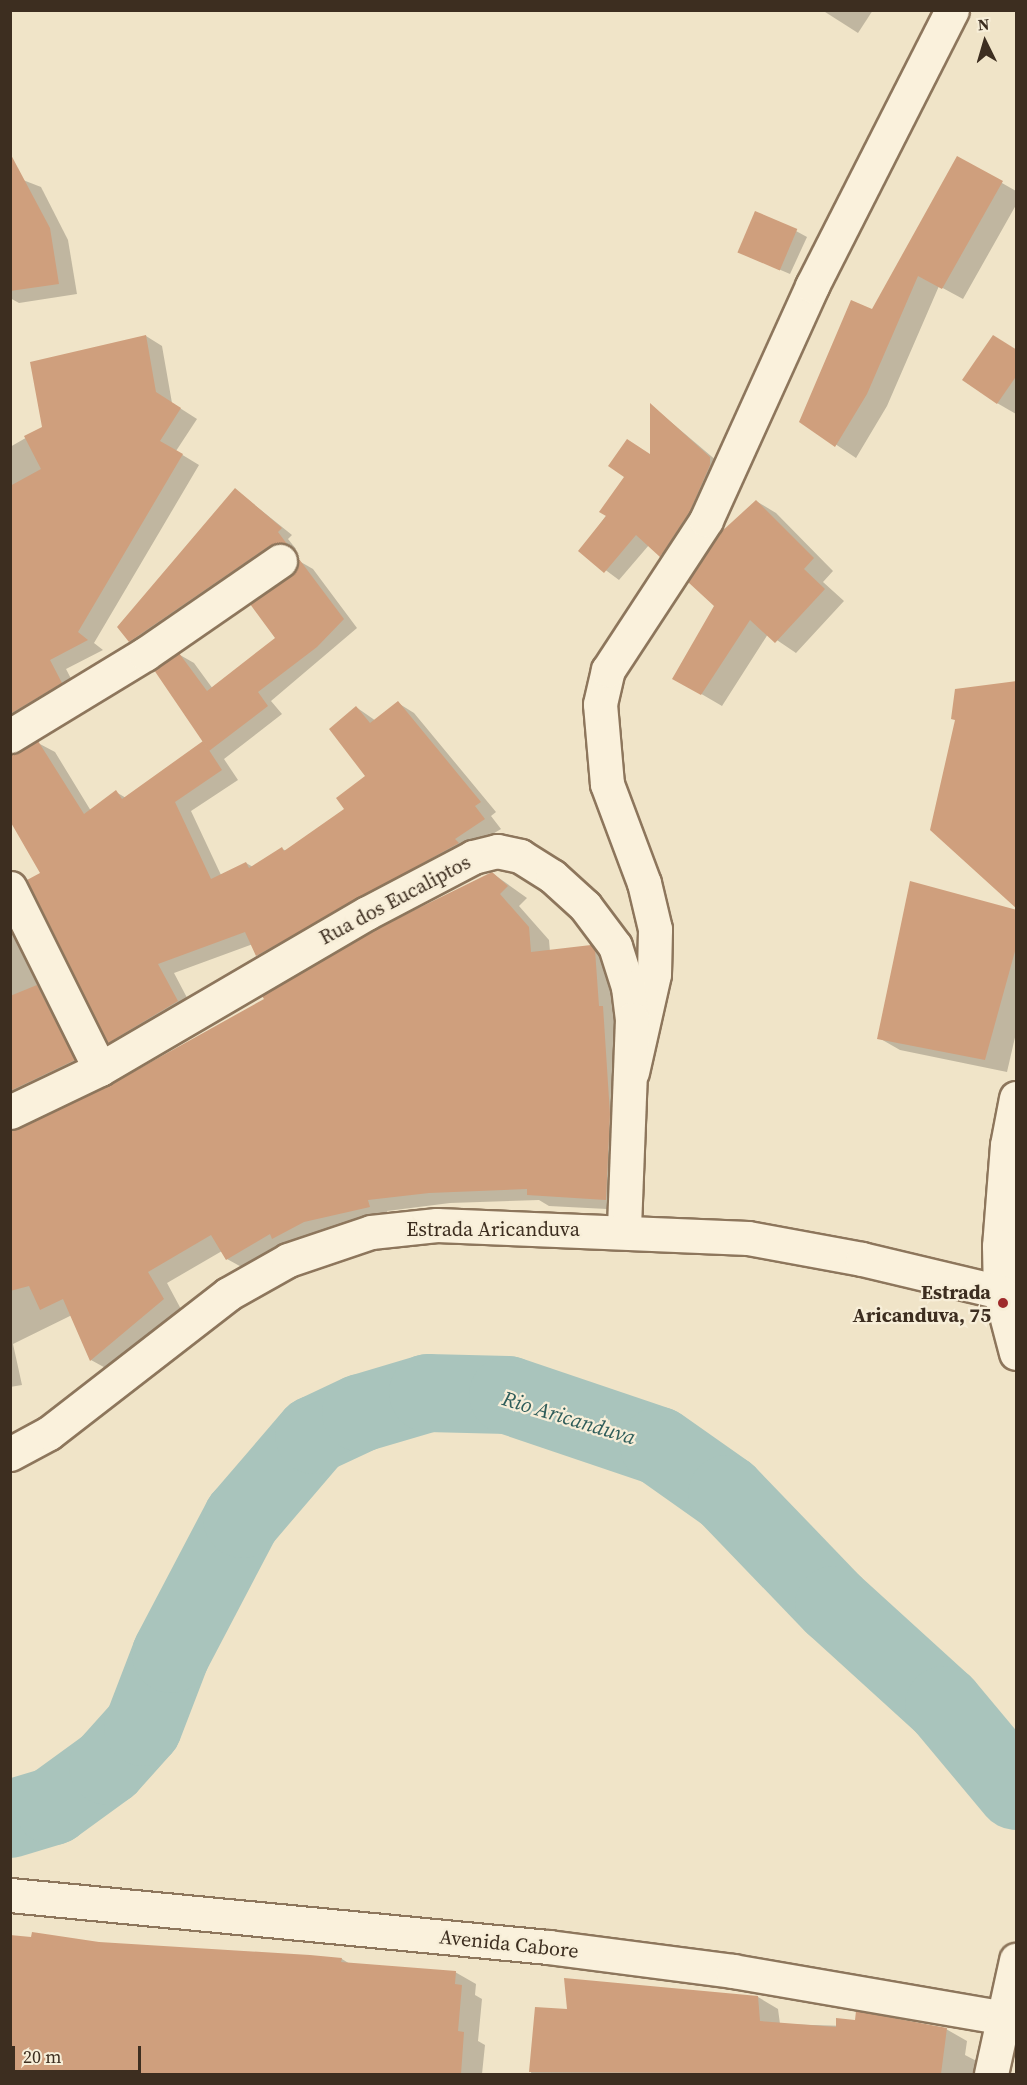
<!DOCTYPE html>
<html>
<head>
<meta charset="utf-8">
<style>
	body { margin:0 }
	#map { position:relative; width:1027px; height:2085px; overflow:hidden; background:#f0e4c8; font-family:"Source Serif 4",serif }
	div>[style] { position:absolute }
	.shadow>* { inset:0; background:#0003 }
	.river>* { height:78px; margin:-39px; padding:0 39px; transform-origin:39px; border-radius:39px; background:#a9c4bc }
	.building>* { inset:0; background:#cf9f7d; transform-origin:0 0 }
	.roads { filter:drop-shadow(2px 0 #8d765c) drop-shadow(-2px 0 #8d765c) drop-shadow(0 2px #8d765c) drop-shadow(0 -2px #8d765c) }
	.minor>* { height:33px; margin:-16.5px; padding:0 16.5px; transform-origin:16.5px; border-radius:16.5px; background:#faf1dc }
	.dots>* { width:16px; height:16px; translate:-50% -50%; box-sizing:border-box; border:3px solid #f7eed8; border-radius:50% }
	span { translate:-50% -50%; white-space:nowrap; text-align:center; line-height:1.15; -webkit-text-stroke:4.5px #f7eed8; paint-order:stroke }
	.street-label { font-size:20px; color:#3d2e20 }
	.poi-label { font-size:20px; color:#3d2e20; font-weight:700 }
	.right { translate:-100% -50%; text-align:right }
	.water-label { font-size:21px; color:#2f5d5a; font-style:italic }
	.frame { position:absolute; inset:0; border:12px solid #3d2e20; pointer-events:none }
	.north { position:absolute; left:955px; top:12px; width:60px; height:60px; -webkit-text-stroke:4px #f7eed8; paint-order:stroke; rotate:355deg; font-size:16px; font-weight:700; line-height:24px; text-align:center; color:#3d2e20 }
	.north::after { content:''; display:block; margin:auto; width:21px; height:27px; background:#3d2e20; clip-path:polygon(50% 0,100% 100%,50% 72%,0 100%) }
	.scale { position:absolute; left:12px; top:2046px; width:129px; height:27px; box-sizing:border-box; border:3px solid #3d2e20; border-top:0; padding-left:8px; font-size:18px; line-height:21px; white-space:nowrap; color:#3d2e20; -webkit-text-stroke:4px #f7eed8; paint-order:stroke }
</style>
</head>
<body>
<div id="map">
	<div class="shadow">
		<div style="clip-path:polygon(822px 10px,873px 10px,858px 33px)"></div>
		<div style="clip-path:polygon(958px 158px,1016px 191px,1016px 205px,963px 299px,939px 286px,887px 406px,856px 458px,801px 421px,872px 311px)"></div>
		<div style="clip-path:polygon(10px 175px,41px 187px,68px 240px,77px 294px,19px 303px,10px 298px)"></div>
		<div style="clip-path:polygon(796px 231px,807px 237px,790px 274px,750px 257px)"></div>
		<div style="clip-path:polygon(146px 336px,162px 346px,172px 403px,197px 419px,176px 451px,199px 465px,94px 643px,103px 650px,66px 669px,78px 692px,10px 741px,10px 447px,43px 428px)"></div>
		<div style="clip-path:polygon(1016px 350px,1016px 414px,997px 403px)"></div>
		<div style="clip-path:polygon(652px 406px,724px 467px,675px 564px,649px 545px,619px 580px,580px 551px,651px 455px)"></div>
		<div style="clip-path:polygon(236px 490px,292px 535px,288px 539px,296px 549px,281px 551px,141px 647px,130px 640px)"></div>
		<div style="clip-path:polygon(756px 501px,776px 513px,833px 571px,823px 582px,844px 601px,796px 653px,768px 634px,722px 706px,674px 678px,716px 606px)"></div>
		<div style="clip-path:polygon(299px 561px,313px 569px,357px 628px,271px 701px,282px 714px,224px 759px,238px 780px,191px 811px,221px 875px,246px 863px,253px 867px,282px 849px,287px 851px,346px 810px,367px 776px,356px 707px,376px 721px,398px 703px,414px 713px,496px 812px,491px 816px,501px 829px,274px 965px,257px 955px,253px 944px,174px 973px,194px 1011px,126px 1051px,109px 1042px,42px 874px,38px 743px,55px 752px,91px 811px,116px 792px,126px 798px,208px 746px,180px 655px,194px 663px,213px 689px,277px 638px)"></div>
		<div style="clip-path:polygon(492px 873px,527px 898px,519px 906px,549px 940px,550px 952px,591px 947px,614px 963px,626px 1210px,549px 1206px,539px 1200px,450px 1203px,387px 1211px,389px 1218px,247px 1270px,227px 1259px,222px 1251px,167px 1283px,182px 1311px,111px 1371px,91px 1360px,72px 1315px,13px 1344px,22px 1385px,10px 1387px,10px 907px,94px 1072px,14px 1112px,12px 1130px,109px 1087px)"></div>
		<div style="clip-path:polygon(1016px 912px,1016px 1033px,1007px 1072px,900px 1050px,879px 1038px)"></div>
		<div style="clip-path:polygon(10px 1937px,342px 1959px,350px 1964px,455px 1972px,476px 1984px,475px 1995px,482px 1999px,478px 2041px,485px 2045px,482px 2074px,10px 2074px)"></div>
		<div style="clip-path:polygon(758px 1997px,778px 2009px,780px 2024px,946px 2029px,967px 2041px,965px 2055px,988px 2067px,986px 2074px,531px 2074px,536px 2008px,568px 2011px)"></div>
	</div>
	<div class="river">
		<div style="left:10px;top:1819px;width:45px;rotate:-16.8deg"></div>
		<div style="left:53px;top:1806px;width:68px;rotate:-36deg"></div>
		<div style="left:108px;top:1766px;width:52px;rotate:-48.1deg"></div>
		<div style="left:143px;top:1727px;width:78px;rotate:-69deg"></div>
		<div style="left:171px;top:1654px;width:153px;rotate:-62.3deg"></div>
		<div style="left:242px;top:1519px;width:111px;rotate:-49.4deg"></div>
		<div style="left:314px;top:1435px;width:52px;rotate:-25.1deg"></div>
		<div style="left:361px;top:1413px;width:70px;rotate:-16.6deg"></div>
		<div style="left:428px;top:1393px;width:80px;rotate:1.4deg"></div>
		<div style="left:508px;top:1395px;width:159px;rotate:18.7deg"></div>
		<div style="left:659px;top:1446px;width:83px;rotate:35.2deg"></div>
		<div style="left:727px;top:1494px;width:154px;rotate:46.1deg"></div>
		<div style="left:834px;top:1605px;width:149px;rotate:42.3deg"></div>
		<div style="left:944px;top:1705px;width:112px;rotate:50.1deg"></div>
	</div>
	<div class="building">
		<div style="clip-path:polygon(10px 153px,50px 228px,59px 284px,10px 291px)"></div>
		<div style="clip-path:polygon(957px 156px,1003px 181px,942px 289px,918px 276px,867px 394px,835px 447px,799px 422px,851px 300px,872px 309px)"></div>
		<div style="left:755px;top:211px;width:46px;height:45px;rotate:23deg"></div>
		<div style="clip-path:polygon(146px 335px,156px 392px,181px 408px,160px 441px,183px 454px,78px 632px,88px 640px,50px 660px,62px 683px,10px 714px,10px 486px,41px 469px,24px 436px,42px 427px,30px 362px)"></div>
		<div style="clip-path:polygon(993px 335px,1017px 350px,1017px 375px,997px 404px,962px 380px)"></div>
		<div style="clip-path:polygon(650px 403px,710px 457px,710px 465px,690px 511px,660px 557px,636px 535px,604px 573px,578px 551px,606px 516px,599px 512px,624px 477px,608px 466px,627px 439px,650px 454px)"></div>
		<div style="clip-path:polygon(235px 488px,282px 528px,278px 532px,287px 544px,269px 546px,129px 642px,117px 627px)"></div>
		<div style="clip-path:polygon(756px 500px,814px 558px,804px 569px,825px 589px,775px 643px,750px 620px,701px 695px,672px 679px,714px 606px,688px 582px,720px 533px)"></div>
		<div style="clip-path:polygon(299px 559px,344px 619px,317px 647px,258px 692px,268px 706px,209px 751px,154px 670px,179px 653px,207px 691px,275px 638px,250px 604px,291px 576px)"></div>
		<div style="clip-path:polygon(1017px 681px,1017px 909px,930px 830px,955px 720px,951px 719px,955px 689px)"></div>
		<div style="clip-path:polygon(398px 701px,481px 802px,475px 806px,485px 819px,455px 839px,459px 843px,256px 956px,245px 932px,158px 964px,178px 1001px,108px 1043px,27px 880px,40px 873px,10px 821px,10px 755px,38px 741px,84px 814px,116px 790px,122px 799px,203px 741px,222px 770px,175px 802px,211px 879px,246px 862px,249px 868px,282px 847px,284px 851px,344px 809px,336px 798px,365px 776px,329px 729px,356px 706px,370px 723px)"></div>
		<div style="clip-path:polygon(492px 872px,508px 886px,500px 894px,529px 927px,531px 952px,591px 945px,595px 950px,599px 1006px,603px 1006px,610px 1114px,606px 1200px,527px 1195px,527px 1189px,429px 1193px,368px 1200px,370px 1207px,304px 1222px,272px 1239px,270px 1234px,226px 1260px,211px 1235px,148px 1272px,164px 1299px,90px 1361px,63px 1299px,40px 1310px,29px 1286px,10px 1291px,10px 1130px,108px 1086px,264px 999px,262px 996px,272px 990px,376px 929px)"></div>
		<div style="clip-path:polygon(910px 881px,1017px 910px,1017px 944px,985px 1060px,877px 1039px)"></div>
		<div style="clip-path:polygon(37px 985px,75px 1060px,10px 1091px,10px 996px)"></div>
		<div style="clip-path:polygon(32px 1932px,99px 1942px,310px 1955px,342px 1958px,341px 1962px,456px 1971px,455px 1984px,462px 1985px,458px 2031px,464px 2032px,461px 2074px,10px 2074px,10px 1935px,31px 1937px)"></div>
		<div style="clip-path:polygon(564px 1978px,758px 1996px,760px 2021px,836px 2027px,836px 2018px,855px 2020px,856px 2011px,947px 2028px,941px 2074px,529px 2072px,535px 2007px,567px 2009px)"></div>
	</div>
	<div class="roads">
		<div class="minor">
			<div style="left:10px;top:736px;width:158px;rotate:-31.3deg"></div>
			<div style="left:145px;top:654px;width:164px;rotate:-34.6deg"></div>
			<div style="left:10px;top:888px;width:202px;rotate:63.6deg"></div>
			<div style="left:632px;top:1072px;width:100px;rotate:-77.3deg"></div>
			<div style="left:654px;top:974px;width:45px;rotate:-88.7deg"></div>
			<div style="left:655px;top:929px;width:47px;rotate:-103.4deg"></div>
			<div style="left:644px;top:883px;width:106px;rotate:-110.5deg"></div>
			<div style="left:607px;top:784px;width:80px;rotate:-95deg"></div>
			<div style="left:600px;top:704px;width:35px;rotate:-77deg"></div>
			<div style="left:608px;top:670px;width:179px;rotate:-56.8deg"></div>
			<div style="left:706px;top:520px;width:257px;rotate:-65.6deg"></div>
			<div style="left:812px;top:286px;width:309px;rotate:-63.1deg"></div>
			<div style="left:1016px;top:1098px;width:48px;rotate:100.8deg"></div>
			<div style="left:1007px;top:1145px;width:101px;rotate:94.5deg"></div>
			<div style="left:999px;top:1246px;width:46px;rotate:88.8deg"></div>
			<div style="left:1000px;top:1292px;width:63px;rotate:75.3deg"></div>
			<div style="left:10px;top:1112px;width:100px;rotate:-25.5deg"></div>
			<div style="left:100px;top:1069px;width:309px;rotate:-30.3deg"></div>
			<div style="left:367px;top:913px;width:120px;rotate:-27.8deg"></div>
			<div style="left:473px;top:857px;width:25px;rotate:-14deg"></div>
			<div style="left:497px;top:851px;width:24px;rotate:12deg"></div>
			<div style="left:520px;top:856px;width:38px;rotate:32deg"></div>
			<div style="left:552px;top:876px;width:45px;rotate:42.3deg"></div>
			<div style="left:585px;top:906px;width:50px;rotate:53.1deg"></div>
			<div style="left:615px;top:946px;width:43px;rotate:72.4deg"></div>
			<div style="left:628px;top:987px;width:32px;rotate:83deg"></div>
			<div style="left:632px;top:1019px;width:211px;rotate:92.2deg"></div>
			<div style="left:10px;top:1454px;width:44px;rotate:-28.3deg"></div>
			<div style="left:49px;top:1433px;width:227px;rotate:-37.8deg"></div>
			<div style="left:228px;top:1294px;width:69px;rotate:-29.5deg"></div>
			<div style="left:288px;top:1260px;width:88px;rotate:-18.6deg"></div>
			<div style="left:371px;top:1232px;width:66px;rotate:-6.1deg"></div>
			<div style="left:437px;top:1225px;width:311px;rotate:2.4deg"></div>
			<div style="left:748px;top:1238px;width:116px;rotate:10.4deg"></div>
			<div style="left:862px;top:1259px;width:142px;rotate:13.4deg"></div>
			<div style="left:10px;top:1895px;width:541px;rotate:5.52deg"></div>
			<div style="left:548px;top:1947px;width:187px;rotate:7.4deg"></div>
			<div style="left:733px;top:1971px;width:276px;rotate:9.8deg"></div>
			<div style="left:991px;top:2074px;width:117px;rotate:-77.6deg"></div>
		</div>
	</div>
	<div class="dots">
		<div style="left:1003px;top:1303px;background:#9e2a2b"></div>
	</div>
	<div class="street-label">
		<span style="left:395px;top:900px;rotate:-28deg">Rua dos Eucaliptos</span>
		<span style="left:493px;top:1229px">Estrada Aricanduva</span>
		<span style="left:509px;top:1944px;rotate:6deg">Avenida Cabore</span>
	</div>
	<div class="poi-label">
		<span class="right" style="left:991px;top:1304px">Estrada<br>Aricanduva, 75</span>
	</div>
	<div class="water-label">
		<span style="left:569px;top:1418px;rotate:17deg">Rio Aricanduva</span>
	</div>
	<div class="frame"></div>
	<div class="north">N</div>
	<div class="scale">20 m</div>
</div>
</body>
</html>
